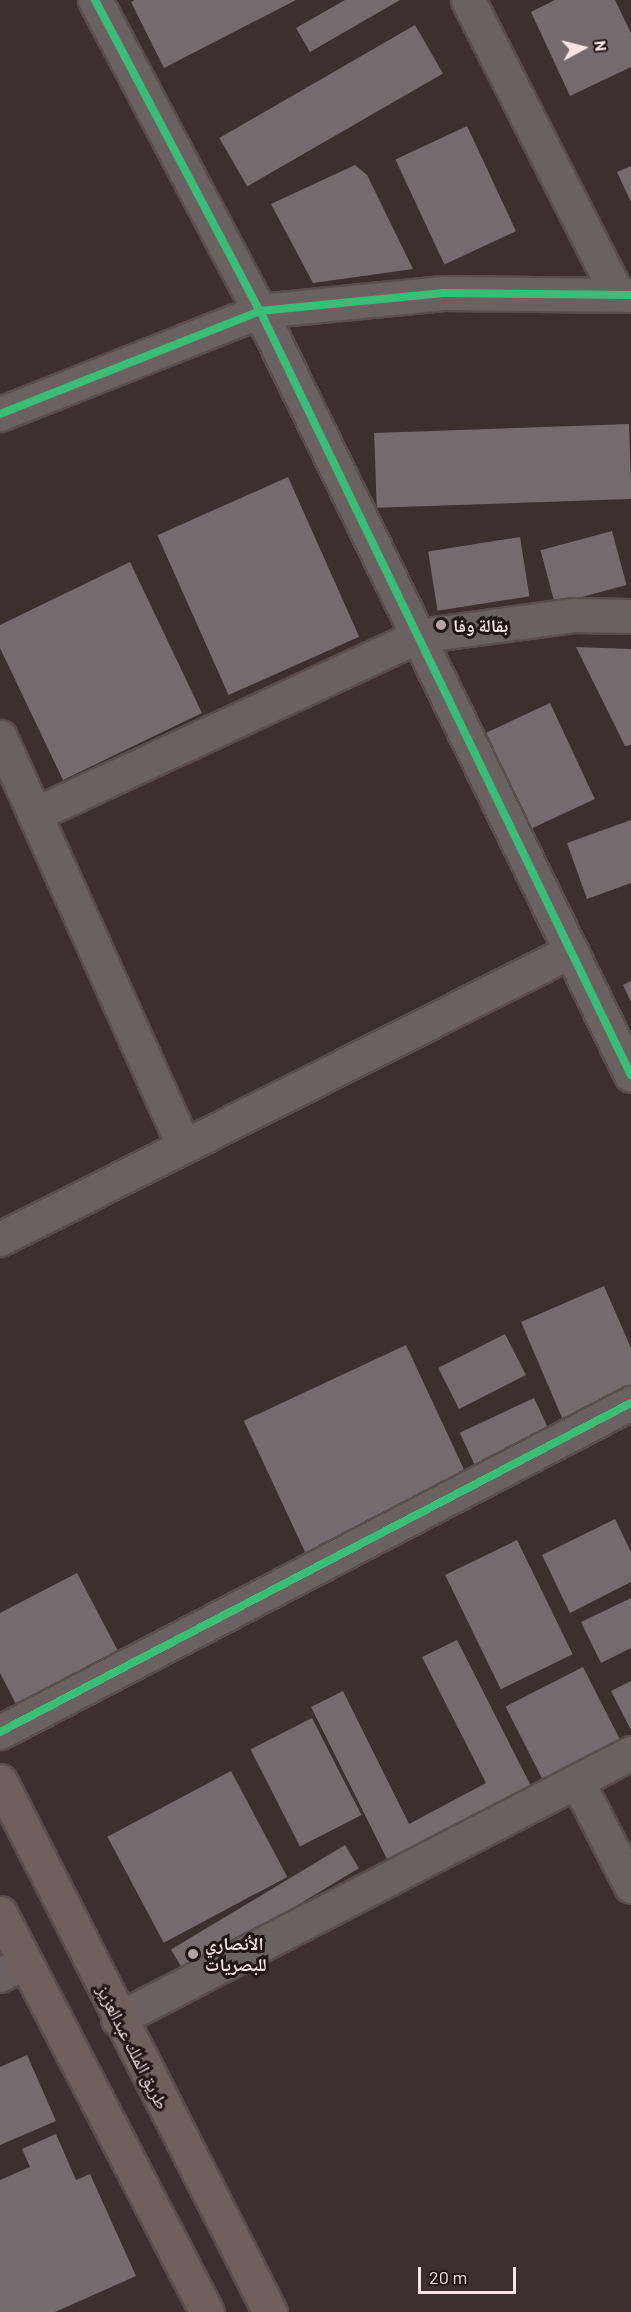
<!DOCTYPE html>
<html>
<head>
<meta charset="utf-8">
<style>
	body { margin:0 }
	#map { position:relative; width:631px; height:2312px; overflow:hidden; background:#3d2e2f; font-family:Barlow,"Noto Naskh Arabic",sans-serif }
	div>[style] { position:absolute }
	.building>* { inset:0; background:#776a6e; transform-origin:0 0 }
	.roads { filter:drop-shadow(2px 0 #5a4d4e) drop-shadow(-2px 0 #5a4d4e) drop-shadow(0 2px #5a4d4e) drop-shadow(0 -2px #5a4d4e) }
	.minor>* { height:33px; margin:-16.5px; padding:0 16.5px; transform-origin:16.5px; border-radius:16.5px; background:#6c6161 }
	.trunk>* { height:33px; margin:-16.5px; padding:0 16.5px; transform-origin:16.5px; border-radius:16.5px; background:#70605d }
	.cycleway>* { height:8px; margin:-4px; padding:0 4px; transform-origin:4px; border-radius:4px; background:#3abd76 }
	.dots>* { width:16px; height:16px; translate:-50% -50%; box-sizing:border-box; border:3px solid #211516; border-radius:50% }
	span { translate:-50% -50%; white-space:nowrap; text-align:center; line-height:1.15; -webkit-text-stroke:6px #211516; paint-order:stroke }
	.poi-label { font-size:18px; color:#f6e4e5; font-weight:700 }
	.left { translate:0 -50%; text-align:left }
	.street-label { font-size:18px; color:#f6e4e5 }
	.north { position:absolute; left:553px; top:18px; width:60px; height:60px; -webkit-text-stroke:4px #211516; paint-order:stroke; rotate:83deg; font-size:16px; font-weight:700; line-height:24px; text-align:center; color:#f6e4e5 }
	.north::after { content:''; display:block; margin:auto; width:21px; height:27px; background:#f6e4e5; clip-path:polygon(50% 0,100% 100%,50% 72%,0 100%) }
	.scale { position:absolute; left:418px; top:2267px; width:98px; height:27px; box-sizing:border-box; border:3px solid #f6e4e5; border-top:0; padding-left:8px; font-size:18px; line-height:21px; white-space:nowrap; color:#f6e4e5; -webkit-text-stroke:4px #211516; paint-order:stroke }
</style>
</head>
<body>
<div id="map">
	<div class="building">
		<div style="clip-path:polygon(135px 0,296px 0,164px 68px,131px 2px)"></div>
		<div style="clip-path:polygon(345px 0,400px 0,310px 52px,296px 28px)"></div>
		<div style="clip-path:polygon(555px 0,615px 0,631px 33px,631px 67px,570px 96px,531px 12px)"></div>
		<div style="left:415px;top:25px;width:56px;height:226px;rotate:60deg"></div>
		<div style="left:467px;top:126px;width:116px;height:79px;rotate:65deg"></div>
		<div style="clip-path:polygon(355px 165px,367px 175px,413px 269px,313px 283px,271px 204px)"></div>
		<div style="clip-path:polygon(631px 166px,631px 202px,617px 172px)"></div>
		<div style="left:629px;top:424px;width:75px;height:255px;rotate:88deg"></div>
		<div style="left:288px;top:477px;width:175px;height:143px;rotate:66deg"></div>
		<div style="left:612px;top:531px;width:56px;height:74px;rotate:75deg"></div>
		<div style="left:520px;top:537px;width:60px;height:93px;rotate:81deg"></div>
		<div style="clip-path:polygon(130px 562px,202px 713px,63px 780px,0 648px,0 625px)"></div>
		<div style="clip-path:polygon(576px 647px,631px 649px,631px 745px,625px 746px)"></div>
		<div style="left:550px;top:703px;width:106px;height:71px;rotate:65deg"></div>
		<div style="clip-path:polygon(631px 820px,631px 883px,587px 899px,567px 843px)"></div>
		<div style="clip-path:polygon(631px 981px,631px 1002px,623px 985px)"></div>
		<div style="clip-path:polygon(604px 1286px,631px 1348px,631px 1390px,563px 1420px,521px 1322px)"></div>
		<div style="left:505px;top:1334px;width:46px;height:75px;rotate:63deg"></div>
		<div style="left:406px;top:1345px;width:148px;height:179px;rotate:65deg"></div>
		<div style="left:534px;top:1398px;width:42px;height:82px;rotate:65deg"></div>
		<div style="clip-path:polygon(615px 1519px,631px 1552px,631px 1582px,570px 1613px,542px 1555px)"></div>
		<div style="left:517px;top:1540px;width:127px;height:80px;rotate:64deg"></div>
		<div style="clip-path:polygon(77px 1573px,118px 1651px,16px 1704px,0 1673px,0 1613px)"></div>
		<div style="clip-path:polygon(631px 1598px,631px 1648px,601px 1663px,581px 1622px)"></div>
		<div style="clip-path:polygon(457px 1640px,532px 1788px,392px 1869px,311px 1707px,343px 1691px,409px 1824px,486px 1783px,422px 1657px)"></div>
		<div style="left:583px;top:1667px;width:85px;height:87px;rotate:63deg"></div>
		<div style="clip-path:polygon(631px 1681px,631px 1730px,611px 1691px)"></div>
		<div style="left:312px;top:1718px;width:109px;height:69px;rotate:63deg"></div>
		<div style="left:231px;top:1771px;width:120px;height:140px;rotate:62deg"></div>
		<div style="left:345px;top:1845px;width:27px;height:203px;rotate:59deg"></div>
		<div style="clip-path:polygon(27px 2055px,56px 2121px,0 2145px,0 2067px)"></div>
		<div style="clip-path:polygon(56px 2134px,76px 2180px,90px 2174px,136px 2276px,55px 2312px,0 2312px,0 2180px,30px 2167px,22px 2149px)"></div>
	</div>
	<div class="roads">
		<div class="minor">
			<div style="left:95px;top:0;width:352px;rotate:62.1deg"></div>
			<div style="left:260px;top:311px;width:849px;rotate:64.1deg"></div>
			<div style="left:468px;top:0;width:330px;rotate:63.1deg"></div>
			<div style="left:0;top:414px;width:280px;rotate:-21.6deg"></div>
			<div style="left:260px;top:311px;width:184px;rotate:-5.6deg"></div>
			<div style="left:443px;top:293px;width:188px;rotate:0.6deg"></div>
			<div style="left:0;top:737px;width:448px;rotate:65.8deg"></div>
			<div style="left:35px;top:814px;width:422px;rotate:-24.9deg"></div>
			<div style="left:418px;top:636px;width:156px;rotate:-7.7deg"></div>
			<div style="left:573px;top:615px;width:58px;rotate:1deg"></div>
			<div style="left:0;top:1239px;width:640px;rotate:-26.77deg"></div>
			<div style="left:0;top:1732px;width:712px;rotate:-27.54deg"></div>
			<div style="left:577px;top:1781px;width:118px;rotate:62.8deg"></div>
			<div style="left:0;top:1975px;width:27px;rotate:-28deg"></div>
			<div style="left:118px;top:2019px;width:578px;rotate:-27.41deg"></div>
		</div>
		<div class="trunk">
			<div style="left:0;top:1781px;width:596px;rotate:63.05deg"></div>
			<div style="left:0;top:1913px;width:449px;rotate:62.6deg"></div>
		</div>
	</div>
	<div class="cycleway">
		<div style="left:95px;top:0;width:352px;rotate:62.1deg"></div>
		<div style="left:260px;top:311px;width:849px;rotate:64.1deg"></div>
		<div style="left:0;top:414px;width:280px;rotate:-21.6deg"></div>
		<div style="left:260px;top:311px;width:184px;rotate:-5.6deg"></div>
		<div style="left:443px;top:293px;width:188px;rotate:0.6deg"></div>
		<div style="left:0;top:1732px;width:712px;rotate:-27.54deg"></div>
	</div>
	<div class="dots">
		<div style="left:441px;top:625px;background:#b5a4a5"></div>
		<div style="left:193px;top:1954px;background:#b5a4a5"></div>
	</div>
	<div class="poi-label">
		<span class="left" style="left:453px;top:625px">بقالة وفا</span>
		<span class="left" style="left:205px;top:1954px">الأنصاري<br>للبصريات</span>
	</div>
	<div class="street-label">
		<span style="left:133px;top:2047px;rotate:63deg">طريق الملك عبدالعزيز</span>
	</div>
	<div class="north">N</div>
	<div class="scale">20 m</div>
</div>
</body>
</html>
